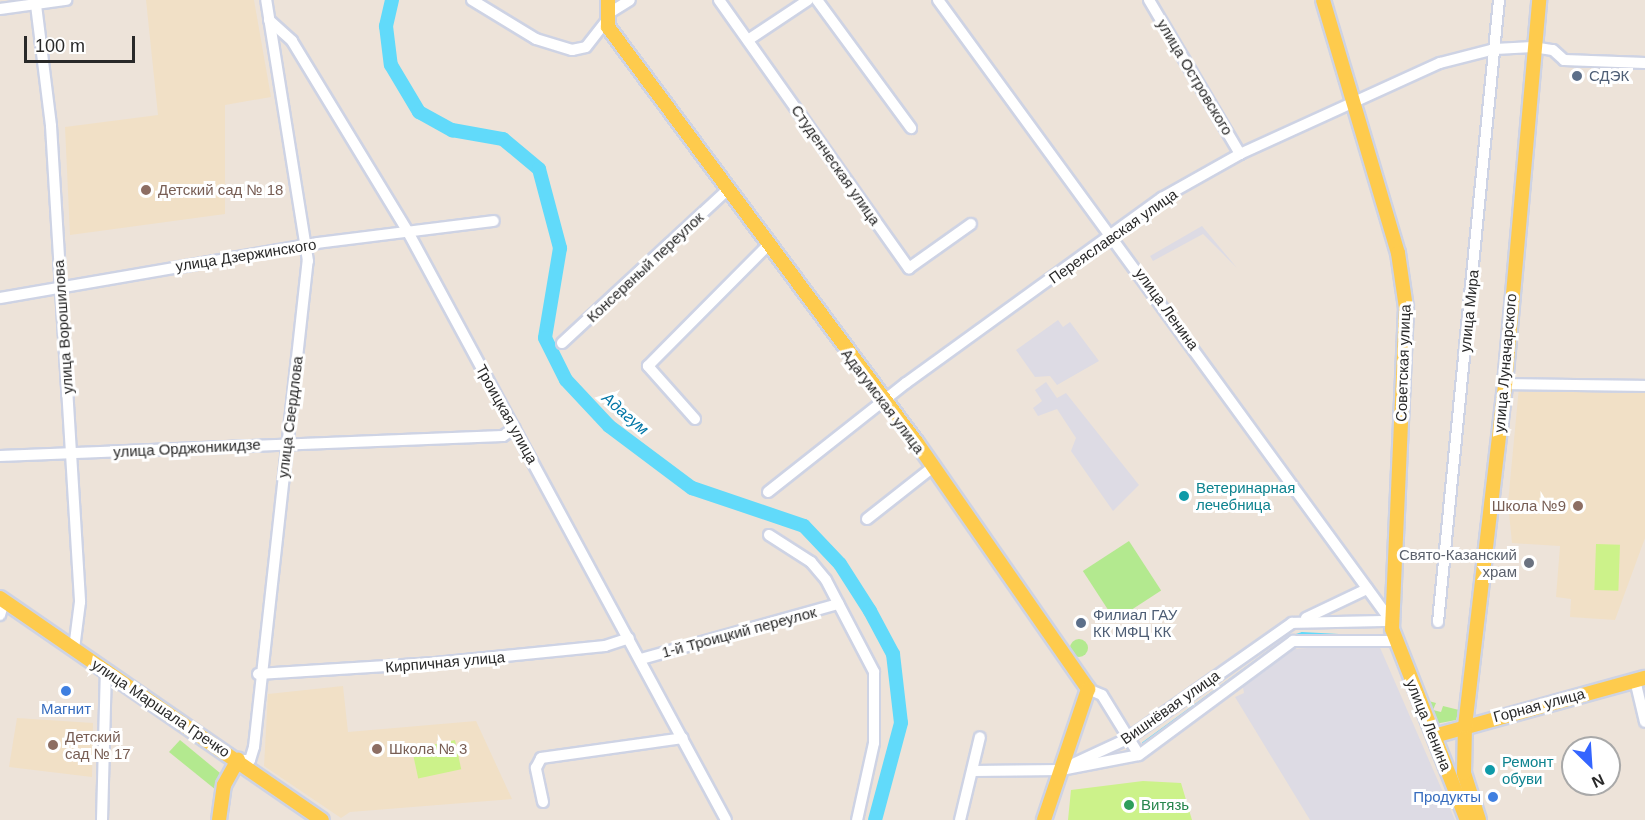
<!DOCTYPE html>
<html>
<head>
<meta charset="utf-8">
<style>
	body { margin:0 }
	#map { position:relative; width:1645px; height:820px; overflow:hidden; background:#ede3d9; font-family:Arial,sans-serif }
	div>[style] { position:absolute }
	.industrial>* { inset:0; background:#dddbe4 }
	.education>* { inset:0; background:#f1e0c6 }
	.green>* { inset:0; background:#b3e98f; transform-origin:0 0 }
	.round { border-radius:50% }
	.pitch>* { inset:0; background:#ccf28a; transform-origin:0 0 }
	.stream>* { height:2px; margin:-1px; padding:0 1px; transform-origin:1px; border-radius:1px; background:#61dafa }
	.river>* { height:14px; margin:-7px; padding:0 7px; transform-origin:7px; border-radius:7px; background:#61dafa }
	.roads { filter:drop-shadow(2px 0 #ced3e4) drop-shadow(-2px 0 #ced3e4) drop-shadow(0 2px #ced3e4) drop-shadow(0 -2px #ced3e4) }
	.minor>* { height:10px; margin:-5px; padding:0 5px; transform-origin:5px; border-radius:5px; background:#fff }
	.major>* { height:14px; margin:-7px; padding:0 7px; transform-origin:7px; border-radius:7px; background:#fecb4d }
	.dots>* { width:16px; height:16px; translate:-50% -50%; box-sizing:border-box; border:3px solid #fff; border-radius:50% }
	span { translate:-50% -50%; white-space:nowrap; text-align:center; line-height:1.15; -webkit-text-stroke:6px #fff; paint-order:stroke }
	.service-label { font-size:15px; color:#4e5e75 }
	.left { translate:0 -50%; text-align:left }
	.street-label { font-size:15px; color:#292929 }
	.education-label { font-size:15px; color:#785e54 }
	.right { translate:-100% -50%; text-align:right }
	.culture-label { font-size:15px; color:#0d838f }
	.worship-label { font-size:15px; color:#5b616d }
	.shop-label { font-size:15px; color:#366cbe }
	.leisure-label { font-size:15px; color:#27864d }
	.water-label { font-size:16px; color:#0076a6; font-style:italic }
	.north { position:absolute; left:1561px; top:736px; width:60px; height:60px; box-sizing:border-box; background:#fff; border:2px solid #a9a9a9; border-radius:50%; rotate:155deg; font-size:16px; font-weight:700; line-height:24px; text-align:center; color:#292929 }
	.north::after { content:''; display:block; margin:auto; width:21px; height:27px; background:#3465ff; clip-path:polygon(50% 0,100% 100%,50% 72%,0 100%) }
	.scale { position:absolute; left:24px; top:36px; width:111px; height:27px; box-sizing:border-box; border:3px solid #292929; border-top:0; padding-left:8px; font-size:18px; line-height:21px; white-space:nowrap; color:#292929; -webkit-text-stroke:4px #fff; paint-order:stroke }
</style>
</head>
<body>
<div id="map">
	<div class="industrial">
		<div style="clip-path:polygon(1202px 226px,1237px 268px,1203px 234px,1153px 261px,1150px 256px)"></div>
		<div style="clip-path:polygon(1058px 320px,1063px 327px,1070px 322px,1099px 361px,1057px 385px,1050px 376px,1035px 377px,1016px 350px)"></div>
		<div style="clip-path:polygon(1046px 382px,1057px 398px,1066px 393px,1139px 485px,1113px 511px,1071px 451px,1076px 438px,1057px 409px,1038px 416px,1033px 408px,1042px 401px,1035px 390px)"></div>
		<div style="clip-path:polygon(1378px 643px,1455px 820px,1310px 820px,1235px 697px,1244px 693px,1242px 682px,1293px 649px)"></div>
	</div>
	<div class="education">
		<div style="clip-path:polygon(146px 0,254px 0,271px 97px,225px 105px,225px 214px,70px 235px,65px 127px,158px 115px)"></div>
		<div style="clip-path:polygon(1519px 387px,1645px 388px,1645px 538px,1615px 620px,1570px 617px,1571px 599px,1556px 597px,1560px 546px,1512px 543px,1508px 503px)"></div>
		<div style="clip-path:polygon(343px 686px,348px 732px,476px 721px,512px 799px,350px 812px,341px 818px,264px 766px,268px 694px)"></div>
		<div style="clip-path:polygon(17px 718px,93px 723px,92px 777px,9px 767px)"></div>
	</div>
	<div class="green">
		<div style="left:1129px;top:541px;width:59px;height:55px;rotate:57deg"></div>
		<div class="round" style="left:1070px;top:639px;width:18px;height:18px"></div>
		<div style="clip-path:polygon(1425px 700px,1436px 703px,1433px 710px,1441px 712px,1443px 706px,1459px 710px,1456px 720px,1435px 724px)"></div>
		<div style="clip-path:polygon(180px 740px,220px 773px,216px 790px,169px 752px)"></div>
	</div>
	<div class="pitch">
		<div style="left:1596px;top:544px;width:24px;height:46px;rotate:2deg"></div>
		<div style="left:455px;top:740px;width:30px;height:44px;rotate:78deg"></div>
		<div style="clip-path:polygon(1143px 781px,1181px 783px,1192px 820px,1068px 820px,1071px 790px)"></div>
	</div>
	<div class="stream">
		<div style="left:1143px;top:743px;width:178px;rotate:-36.1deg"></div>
		<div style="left:1287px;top:638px;width:16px;rotate:-18deg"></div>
		<div style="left:1302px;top:633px;width:55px;rotate:3.1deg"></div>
	</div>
	<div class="river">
		<div style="left:392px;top:0;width:27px;rotate:103deg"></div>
		<div style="left:386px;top:26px;width:39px;rotate:83deg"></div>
		<div style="left:391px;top:65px;width:55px;rotate:59.2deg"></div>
		<div style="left:419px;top:112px;width:38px;rotate:29deg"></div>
		<div style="left:452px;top:130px;width:52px;rotate:10deg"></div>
		<div style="left:503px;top:139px;width:47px;rotate:39.8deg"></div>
		<div style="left:539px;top:169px;width:82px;rotate:75.1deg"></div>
		<div style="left:560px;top:248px;width:91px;rotate:99.5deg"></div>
		<div style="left:545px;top:338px;width:47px;rotate:63.4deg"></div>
		<div style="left:566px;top:380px;width:63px;rotate:46.9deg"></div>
		<div style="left:609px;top:426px;width:104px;rotate:36.8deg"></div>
		<div style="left:692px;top:488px;width:118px;rotate:18.7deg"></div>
		<div style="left:804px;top:526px;width:52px;rotate:46.5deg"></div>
		<div style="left:840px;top:564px;width:56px;rotate:57.4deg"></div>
		<div style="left:870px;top:611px;width:49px;rotate:61.9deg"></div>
		<div style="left:893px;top:654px;width:69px;rotate:83.4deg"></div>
		<div style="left:901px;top:723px;width:100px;rotate:105deg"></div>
	</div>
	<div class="roads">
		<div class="minor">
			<div style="left:472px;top:0;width:75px;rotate:31.4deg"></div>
			<div style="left:536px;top:39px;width:38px;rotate:17deg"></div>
			<div style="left:572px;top:50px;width:14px;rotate:-12deg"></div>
			<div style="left:586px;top:47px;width:33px;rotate:-52deg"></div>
			<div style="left:719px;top:0;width:329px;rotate:54.7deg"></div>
			<div style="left:909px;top:268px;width:76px;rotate:-35.4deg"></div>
			<div style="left:817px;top:0;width:159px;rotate:53.7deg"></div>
			<div style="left:938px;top:0;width:769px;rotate:53.89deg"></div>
			<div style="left:1149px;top:0;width:179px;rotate:59.4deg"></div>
			<div style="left:36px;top:5px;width:122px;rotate:82.9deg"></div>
			<div style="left:51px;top:126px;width:477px;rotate:86.5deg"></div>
			<div style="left:80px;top:602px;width:47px;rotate:97.3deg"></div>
			<div style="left:0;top:9px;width:67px;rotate:-7.8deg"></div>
			<div style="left:606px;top:15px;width:28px;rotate:-32deg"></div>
			<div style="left:269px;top:20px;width:31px;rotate:42deg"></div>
			<div style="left:292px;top:41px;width:223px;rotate:58.7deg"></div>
			<div style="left:408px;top:232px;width:668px;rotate:61.59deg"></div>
			<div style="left:748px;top:40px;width:72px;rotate:-33.7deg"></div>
			<div style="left:0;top:298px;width:322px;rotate:-9.8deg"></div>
			<div style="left:317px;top:243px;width:178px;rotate:-7.1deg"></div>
			<div style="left:562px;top:343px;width:225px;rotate:-42.8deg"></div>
			<div style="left:1505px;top:384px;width:140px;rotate:0.8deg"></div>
			<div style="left:695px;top:419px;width:71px;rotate:-131.6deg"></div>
			<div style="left:648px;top:366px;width:170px;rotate:-45.2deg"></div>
			<div style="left:0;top:456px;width:503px;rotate:-2.28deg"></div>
			<div style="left:503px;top:436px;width:14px;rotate:-34deg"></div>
			<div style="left:768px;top:492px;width:176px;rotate:-38.3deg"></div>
			<div style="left:906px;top:383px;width:316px;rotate:-35.9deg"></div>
			<div style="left:1162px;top:198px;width:90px;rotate:-29.4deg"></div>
			<div style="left:1240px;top:154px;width:220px;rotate:-24.5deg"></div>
			<div style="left:1440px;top:63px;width:57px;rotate:-14.3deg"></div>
			<div style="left:1495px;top:49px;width:38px;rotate:-3deg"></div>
			<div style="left:1533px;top:47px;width:20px;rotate:9deg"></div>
			<div style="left:1553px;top:50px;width:15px;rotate:42deg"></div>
			<div style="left:1564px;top:60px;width:81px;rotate:2.1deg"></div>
			<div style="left:867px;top:519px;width:84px;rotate:-38.2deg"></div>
			<div style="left:769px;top:535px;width:50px;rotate:32.7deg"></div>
			<div style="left:811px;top:562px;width:23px;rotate:50deg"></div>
			<div style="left:826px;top:580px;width:104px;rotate:62.4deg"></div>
			<div style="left:874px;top:672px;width:71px;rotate:90deg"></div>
			<div style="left:874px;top:743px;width:79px;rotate:102.4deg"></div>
			<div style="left:0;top:615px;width:15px;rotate:-74deg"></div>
			<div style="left:1306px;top:618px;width:68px;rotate:-25.4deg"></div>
			<div style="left:1438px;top:622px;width:625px;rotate:-84.4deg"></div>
			<div style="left:641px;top:659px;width:205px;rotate:-15.6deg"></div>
			<div style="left:258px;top:674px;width:177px;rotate:-3.6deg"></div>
			<div style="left:435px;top:663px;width:171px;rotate:-5.7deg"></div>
			<div style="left:605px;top:646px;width:25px;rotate:-18deg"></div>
			<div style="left:1635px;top:680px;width:43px;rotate:76.6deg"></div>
			<div style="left:1088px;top:689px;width:15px;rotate:23deg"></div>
			<div style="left:1102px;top:695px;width:70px;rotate:58.3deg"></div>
			<div style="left:238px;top:760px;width:12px"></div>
			<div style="left:250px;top:760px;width:14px;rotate:-73deg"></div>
			<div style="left:254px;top:747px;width:489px;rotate:-83.7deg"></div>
			<div style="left:308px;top:261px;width:264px;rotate:-99.1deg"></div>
			<div style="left:1075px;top:763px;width:57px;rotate:-24.8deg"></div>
			<div style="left:1127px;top:739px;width:202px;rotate:-35.1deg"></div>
			<div style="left:1292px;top:623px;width:99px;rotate:-1.2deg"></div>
			<div style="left:973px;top:771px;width:88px;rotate:-0.7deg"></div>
			<div style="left:1061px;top:770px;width:79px;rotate:-10.9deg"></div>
			<div style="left:1139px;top:755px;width:192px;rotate:-36.5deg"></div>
			<div style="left:1293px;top:641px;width:102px"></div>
			<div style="left:543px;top:802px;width:35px;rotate:-102deg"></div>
			<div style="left:536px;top:768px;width:11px;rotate:-63deg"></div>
			<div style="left:541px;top:758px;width:143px;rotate:-8deg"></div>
			<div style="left:102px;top:820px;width:149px;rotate:-88.5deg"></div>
			<div style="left:960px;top:820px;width:85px;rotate:-76.5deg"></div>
		</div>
		<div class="major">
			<div style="left:608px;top:0;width:27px;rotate:90deg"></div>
			<div style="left:608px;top:27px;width:518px;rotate:53.4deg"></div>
			<div style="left:917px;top:443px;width:300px;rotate:55.2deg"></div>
			<div style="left:1088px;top:689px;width:138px;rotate:108.6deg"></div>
			<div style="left:1323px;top:0;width:264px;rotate:73.5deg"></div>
			<div style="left:1398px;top:253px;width:56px;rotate:81.7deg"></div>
			<div style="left:1406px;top:308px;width:321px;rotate:92.5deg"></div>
			<div style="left:1392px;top:629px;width:205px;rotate:68.6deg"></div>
			<div style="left:0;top:598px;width:391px;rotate:34.6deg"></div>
			<div style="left:1434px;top:736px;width:219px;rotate:-15.4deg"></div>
			<div style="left:219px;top:820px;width:35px;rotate:-82deg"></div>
			<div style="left:224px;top:785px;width:29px;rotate:-61deg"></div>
			<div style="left:1479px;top:820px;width:49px;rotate:-107.7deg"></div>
			<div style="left:1464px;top:773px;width:47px;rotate:-88.8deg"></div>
			<div style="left:1465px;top:726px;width:344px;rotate:-83.3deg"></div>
			<div style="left:1505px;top:384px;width:386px;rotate:-84.9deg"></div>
		</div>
	</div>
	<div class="dots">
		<div style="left:1577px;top:76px;background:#5c6f8a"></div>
		<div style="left:146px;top:190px;background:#8d6e63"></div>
		<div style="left:1184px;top:496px;background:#0f9aa8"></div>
		<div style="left:1578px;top:506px;background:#8d6e63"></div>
		<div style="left:1529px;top:563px;background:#6b7280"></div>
		<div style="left:1081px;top:623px;background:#5c6f8a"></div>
		<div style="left:66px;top:691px;background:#3f7fe0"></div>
		<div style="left:53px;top:745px;background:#8d6e63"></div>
		<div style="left:377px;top:749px;background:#8d6e63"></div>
		<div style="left:1490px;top:770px;background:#0f9aa8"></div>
		<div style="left:1493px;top:797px;background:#3f7fe0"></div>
		<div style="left:1129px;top:805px;background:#2e9e5b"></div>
	</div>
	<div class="service-label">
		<span class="left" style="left:1589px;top:76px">СДЭК</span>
		<span class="left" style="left:1093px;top:623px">Филиал ГАУ<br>КК МФЦ КК</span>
	</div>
	<div class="street-label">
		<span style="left:1195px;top:77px;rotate:59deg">улица Островского</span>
		<span style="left:836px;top:165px;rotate:55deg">Студенческая улица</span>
		<span style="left:1113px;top:236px;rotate:-35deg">Переяславская улица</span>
		<span style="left:246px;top:255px;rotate:-9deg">улица Дзержинского</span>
		<span style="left:645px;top:267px;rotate:-43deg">Консервный переулок</span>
		<span style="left:1167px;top:309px;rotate:54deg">улица Ленина</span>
		<span style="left:1469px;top:311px;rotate:-84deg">улица Мира</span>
		<span style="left:63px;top:327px;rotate:-94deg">улица Ворошилова</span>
		<span style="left:1403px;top:363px;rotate:-88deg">Советская улица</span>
		<span style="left:1505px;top:363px;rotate:-85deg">улица Луначарского</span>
		<span style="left:883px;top:401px;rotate:53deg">Адагумская улица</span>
		<span style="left:507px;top:414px;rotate:61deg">Троицкая улица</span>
		<span style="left:290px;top:417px;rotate:-83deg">улица Свердлова</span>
		<span style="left:187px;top:448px;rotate:-3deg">улица Орджоникидзе</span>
		<span style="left:739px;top:632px;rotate:-15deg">1-й Троицкий переулок</span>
		<span style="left:445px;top:662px;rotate:-5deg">Кирпичная улица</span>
		<span style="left:1539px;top:705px;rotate:-15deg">Горная улица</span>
		<span style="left:1170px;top:707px;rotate:-35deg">Вишнёвая улица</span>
		<span style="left:161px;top:708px;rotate:34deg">улица Маршала Гречко</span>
		<span style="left:1429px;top:725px;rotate:68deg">улица Ленина</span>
	</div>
	<div class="education-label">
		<span class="left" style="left:158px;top:190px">Детский сад № 18</span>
		<span class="right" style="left:1566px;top:506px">Школа №9</span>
		<span class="left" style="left:65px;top:745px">Детский<br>сад № 17</span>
		<span class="left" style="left:389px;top:749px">Школа № 3</span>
	</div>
	<div class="culture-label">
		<span class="left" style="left:1196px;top:496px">Ветеринарная<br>лечебница</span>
		<span class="left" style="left:1502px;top:770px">Ремонт<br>обуви</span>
	</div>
	<div class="worship-label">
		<span class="right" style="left:1517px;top:563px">Свято-Казанский<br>храм</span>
	</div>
	<div class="shop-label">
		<span style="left:66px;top:709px">Магнит</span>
		<span class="right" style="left:1481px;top:797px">Продукты</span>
	</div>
	<div class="leisure-label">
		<span class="left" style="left:1141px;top:805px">Витязь</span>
	</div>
	<div class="water-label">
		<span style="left:625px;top:414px;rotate:41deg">Адагум</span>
	</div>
	<div class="north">N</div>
	<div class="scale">100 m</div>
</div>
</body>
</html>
